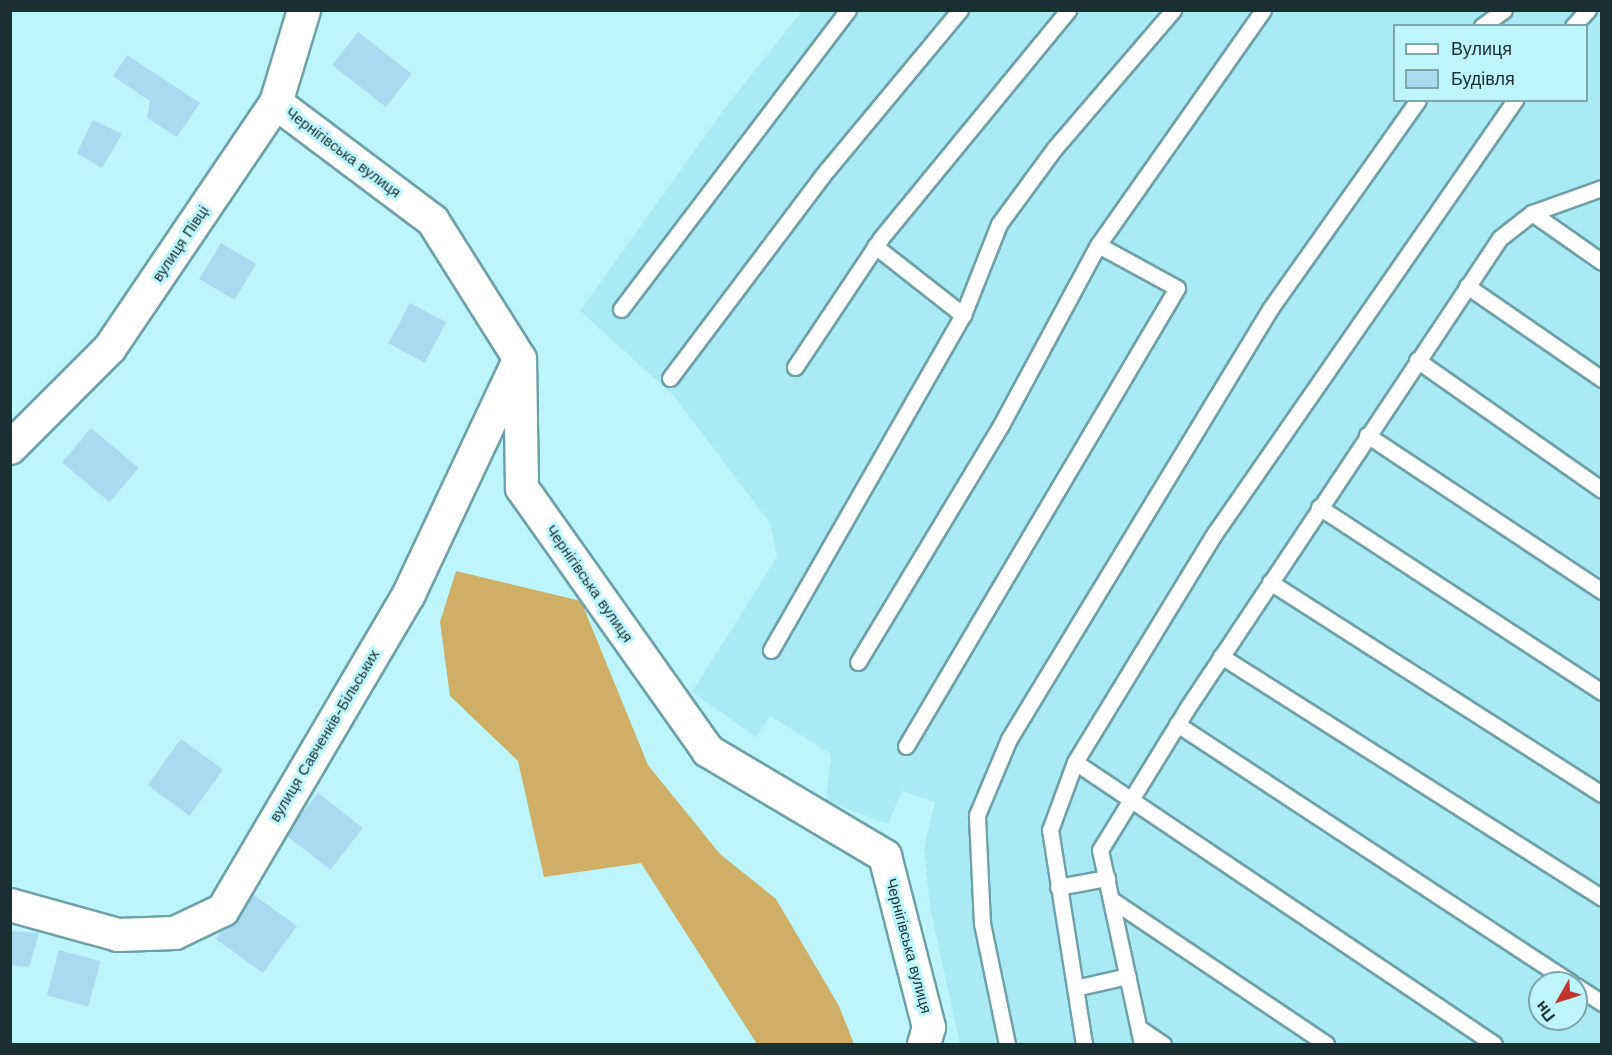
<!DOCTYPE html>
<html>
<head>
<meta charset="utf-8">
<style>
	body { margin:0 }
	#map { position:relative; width:1612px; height:1055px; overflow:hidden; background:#bdf5fd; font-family:"Work Sans",sans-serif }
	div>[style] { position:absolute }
	.built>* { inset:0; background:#a9eaf4 }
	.forest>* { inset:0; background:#cfaf65 }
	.building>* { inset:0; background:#aadaef; transform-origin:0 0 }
	.roads { filter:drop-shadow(2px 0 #6ca1a9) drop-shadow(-2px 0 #6ca1a9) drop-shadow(0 2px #6ca1a9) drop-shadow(0 -2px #6ca1a9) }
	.service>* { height:15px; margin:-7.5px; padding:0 7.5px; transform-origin:7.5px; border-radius:7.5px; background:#fff }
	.minor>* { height:32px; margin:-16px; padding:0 16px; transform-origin:16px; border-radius:16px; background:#fff }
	span { translate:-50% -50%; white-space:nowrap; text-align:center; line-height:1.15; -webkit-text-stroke:6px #bdf5fd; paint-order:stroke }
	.street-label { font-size:15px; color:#192f32 }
	.frame { position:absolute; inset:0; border:12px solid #192f32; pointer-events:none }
	.legend { position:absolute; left:1393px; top:24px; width:195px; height:78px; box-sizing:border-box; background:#bdf5fd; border:2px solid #7ba6ac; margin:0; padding:8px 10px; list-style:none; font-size:18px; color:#192f32 }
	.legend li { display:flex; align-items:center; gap:12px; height:30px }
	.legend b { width:30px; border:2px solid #7ba6ac }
	.north { position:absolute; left:1528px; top:971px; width:60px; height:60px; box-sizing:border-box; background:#bdf5fd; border:2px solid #7ba6ac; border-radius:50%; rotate:231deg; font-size:16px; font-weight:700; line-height:24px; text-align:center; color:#192f32 }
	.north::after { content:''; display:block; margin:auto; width:21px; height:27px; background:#c2342f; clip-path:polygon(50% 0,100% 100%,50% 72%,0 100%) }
</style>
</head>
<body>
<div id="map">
	<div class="built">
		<div style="clip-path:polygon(evenodd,802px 11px,1601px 11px,1601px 1044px,960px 1044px,930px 908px,924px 848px,935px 802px,902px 791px,888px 824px,826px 801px,831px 754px,770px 716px,756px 737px,692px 692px,777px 557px,770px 523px,674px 396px,580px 311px,725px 108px,802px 11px,1394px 26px,1586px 26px,1586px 100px,1394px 100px,1394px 26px,802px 11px,1540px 983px,1576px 983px,1576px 1019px,1540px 1019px,1540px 983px)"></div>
	</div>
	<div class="forest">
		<div style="clip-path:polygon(456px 571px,581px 601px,648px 765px,720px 854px,776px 899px,839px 1006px,854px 1044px,757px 1044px,641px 863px,544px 877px,518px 761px,450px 696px,440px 622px)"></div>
	</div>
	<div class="building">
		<div style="left:358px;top:32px;width:68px;height:42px;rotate:38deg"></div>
		<div style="clip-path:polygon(127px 55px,200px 103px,177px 137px,147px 118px,150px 101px,113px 76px)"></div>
		<div style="clip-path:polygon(93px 120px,122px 134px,102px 168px,77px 153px)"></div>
		<div style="left:221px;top:243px;width:41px;height:42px;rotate:31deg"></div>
		<div style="left:410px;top:303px;width:41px;height:46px;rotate:28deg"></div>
		<div style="left:91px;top:428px;width:62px;height:45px;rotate:40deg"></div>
		<div style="left:181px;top:739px;width:52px;height:57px;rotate:36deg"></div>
		<div style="left:318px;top:793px;width:57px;height:53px;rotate:38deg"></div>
		<div style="left:250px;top:892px;width:58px;height:58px;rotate:36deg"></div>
		<div style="clip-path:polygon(10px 931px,39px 933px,29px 967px,10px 965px)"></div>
		<div style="left:59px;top:950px;width:43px;height:47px;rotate:15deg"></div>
	</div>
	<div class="roads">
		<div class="service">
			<div style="left:1482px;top:26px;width:27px;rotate:-36deg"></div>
			<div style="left:1573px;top:26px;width:22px;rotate:-47deg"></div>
			<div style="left:1532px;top:213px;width:85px;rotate:35deg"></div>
			<div style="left:875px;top:246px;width:112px;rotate:38.1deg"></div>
			<div style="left:1467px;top:286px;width:164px;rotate:34.6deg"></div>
			<div style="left:621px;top:309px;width:375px;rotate:-52.8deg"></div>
			<div style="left:1417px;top:360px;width:226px;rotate:35.1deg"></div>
			<div style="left:795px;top:367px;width:155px;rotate:-56.3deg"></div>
			<div style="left:881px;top:238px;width:295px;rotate:-50.6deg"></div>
			<div style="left:670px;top:378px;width:261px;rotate:-53deg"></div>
			<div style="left:827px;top:170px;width:208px;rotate:-50.3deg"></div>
			<div style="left:1367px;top:435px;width:282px;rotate:33.6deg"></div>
			<div style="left:1319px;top:507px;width:338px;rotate:33.2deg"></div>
			<div style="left:1270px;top:582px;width:394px;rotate:32.6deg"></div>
			<div style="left:771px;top:650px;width:386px;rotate:-60.2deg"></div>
			<div style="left:963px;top:315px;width:98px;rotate:-68.4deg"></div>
			<div style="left:999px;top:224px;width:93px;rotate:-53.7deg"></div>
			<div style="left:1054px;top:149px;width:183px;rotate:-49.4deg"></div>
			<div style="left:1221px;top:656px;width:451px;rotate:32.4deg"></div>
			<div style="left:858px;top:662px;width:277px;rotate:-58.9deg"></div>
			<div style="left:1001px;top:425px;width:204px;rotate:-61.7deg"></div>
			<div style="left:1098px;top:245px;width:287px;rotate:-54.9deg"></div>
			<div style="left:1177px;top:724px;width:472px;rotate:33.3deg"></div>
			<div style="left:906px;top:746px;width:532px;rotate:-59.39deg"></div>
			<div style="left:1177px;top:288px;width:90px;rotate:-151.4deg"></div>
			<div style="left:1075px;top:762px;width:505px;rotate:33.94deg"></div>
			<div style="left:1058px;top:887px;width:50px;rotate:-10.4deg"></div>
			<div style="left:1112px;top:900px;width:258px;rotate:33.9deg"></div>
			<div style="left:1576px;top:986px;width:31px;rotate:33deg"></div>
			<div style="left:1075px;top:988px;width:54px;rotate:-12.8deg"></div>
			<div style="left:1139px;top:1028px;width:29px;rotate:34deg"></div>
			<div style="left:1007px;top:1044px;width:124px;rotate:-101.7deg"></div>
			<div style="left:982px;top:923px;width:108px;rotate:-92.7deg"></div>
			<div style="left:977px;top:815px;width:82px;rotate:-67.2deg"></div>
			<div style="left:1009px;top:739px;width:503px;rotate:-58.74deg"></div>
			<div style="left:1270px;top:309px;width:256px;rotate:-54.7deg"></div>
			<div style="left:1084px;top:1044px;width:217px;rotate:-99deg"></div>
			<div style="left:1050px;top:830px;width:72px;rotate:-69.8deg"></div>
			<div style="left:1075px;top:762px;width:268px;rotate:-58.6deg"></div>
			<div style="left:1215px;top:533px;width:527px;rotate:-55.28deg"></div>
			<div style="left:1142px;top:1044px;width:198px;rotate:-102.2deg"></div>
			<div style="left:1100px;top:850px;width:164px;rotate:-58.4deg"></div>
			<div style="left:1186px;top:710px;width:567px;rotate:-56.37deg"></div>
			<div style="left:1500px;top:238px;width:41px;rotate:-38deg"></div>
			<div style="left:1532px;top:213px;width:74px;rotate:-19.7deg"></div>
		</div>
		<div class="minor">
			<div style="left:276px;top:103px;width:196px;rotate:36.9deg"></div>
			<div style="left:433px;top:221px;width:163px;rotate:57.8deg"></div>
			<div style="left:520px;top:359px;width:129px;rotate:89.1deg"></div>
			<div style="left:522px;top:488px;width:322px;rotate:54.7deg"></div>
			<div style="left:708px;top:751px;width:206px;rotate:30.7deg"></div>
			<div style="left:885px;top:856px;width:177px;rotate:75.6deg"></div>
			<div style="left:929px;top:1027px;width:18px;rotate:106deg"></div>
			<div style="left:10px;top:448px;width:141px;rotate:-45deg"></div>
			<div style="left:110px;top:348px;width:296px;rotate:-55.9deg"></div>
			<div style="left:276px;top:103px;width:97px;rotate:-73.2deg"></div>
			<div style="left:10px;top:905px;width:112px;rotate:15.5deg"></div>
			<div style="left:118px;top:935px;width:57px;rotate:-2deg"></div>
			<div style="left:175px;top:933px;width:53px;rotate:-25.6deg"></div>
			<div style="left:223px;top:910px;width:367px;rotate:-59.5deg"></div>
			<div style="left:409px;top:594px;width:253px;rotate:-64.8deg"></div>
		</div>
	</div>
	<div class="street-label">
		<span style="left:343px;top:153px;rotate:37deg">Чернігівська вулиця</span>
		<span style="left:181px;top:244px;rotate:-56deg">вулиця Півці</span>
		<span style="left:589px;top:584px;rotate:55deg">Чернігівська вулиця</span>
		<span style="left:325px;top:736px;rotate:-59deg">вулиця Савченків-Більських</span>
		<span style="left:908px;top:946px;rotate:75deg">Чернігівська вулиця</span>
	</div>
	<div class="frame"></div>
	<ul class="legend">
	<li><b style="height:8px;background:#fff"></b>Вулиця</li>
	<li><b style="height:16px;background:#aadaef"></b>Будівля</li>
	</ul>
	<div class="north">Пн</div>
</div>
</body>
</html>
